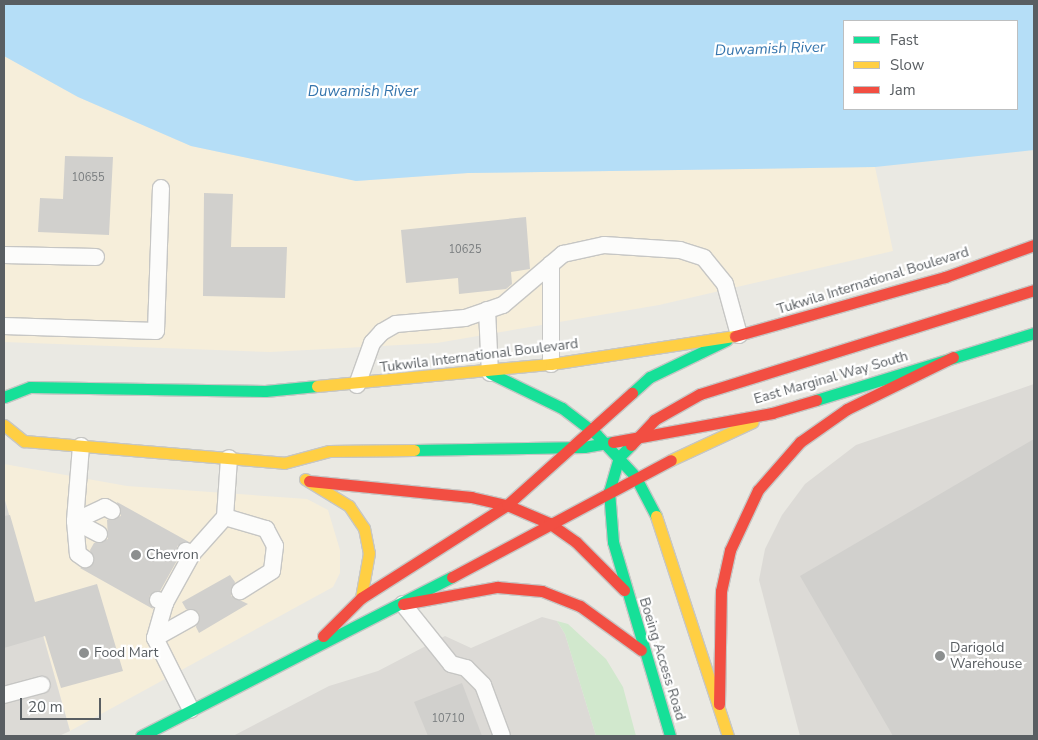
<!DOCTYPE html>
<html>
<head>
<meta charset="utf-8">
<style>
	body { margin:0 }
	#map { position:relative; width:1038px; height:740px; overflow:hidden; background:#eae9e3; font-family:"Nunito Sans",sans-serif }
	div>[style] { position:absolute }
	.commercial>* { inset:0; background:#f6eeda }
	.industrial>* { inset:0; background:#dcdad6 }
	.green>* { inset:0; background:#d1e8cd }
	.water>* { inset:0; background:#b5def7 }
	.building>* { inset:0; background:#d1d0cd }
	.roads { filter:drop-shadow(1px 0 #c6c6c4) drop-shadow(-1px 0 #c6c6c4) drop-shadow(0 1px #c6c6c4) drop-shadow(0 -1px #c6c6c4) }
	.lane>* { height:16px; margin:-8px; padding:0 8px; transform-origin:8px; border-radius:8px; background:#fcfcfb }
	.fast>* { height:11px; margin:-5.5px; padding:0 5.5px; transform-origin:5.5px; border-radius:5.5px; background:#16e098 }
	.slow>* { height:11px; margin:-5.5px; padding:0 5.5px; transform-origin:5.5px; border-radius:5.5px; background:#ffcf43 }
	.jam>* { height:11px; margin:-5.5px; padding:0 5.5px; transform-origin:5.5px; border-radius:5.5px; background:#f24e42 }
	.dots>* { width:14px; height:14px; translate:-50% -50%; box-sizing:border-box; border:2px solid #fff; border-radius:50% }
	span { translate:-50% -50%; white-space:nowrap; text-align:center; line-height:1.15; -webkit-text-stroke:4.5px #fff; paint-order:stroke }
	.number-label { font-size:11px; color:#787c7e }
	.number-label span { -webkit-text-stroke-width:0 }
	.street-label { font-size:14px; color:#595e62 }
	.poi-label { font-size:14px; color:#595e62 }
	.left { translate:0 -50%; text-align:left }
	.water-label { font-size:15px; color:#3575ad; font-style:italic }
	.frame { position:absolute; inset:0; border:5px solid #595e62; pointer-events:none }
	.legend { position:absolute; left:843px; top:20px; width:175px; height:90px; box-sizing:border-box; background:#fff; border:1px solid #bdbfc0; margin:0; padding:6px 9px; list-style:none; font-size:15px; color:#595e62 }
	.legend li { display:flex; align-items:center; gap:10px; height:25px }
	.legend b { width:25px; border:1px solid #bdbfc0 }
	.scale { position:absolute; left:20px; top:698px; width:81px; height:22px; box-sizing:border-box; border:2px solid #595e62; border-top:0; padding-left:6px; font-size:15px; line-height:18px; white-space:nowrap; color:#595e62; -webkit-text-stroke:4px #fff; paint-order:stroke }
</style>
</head>
<body>
<div id="map">
	<div class="commercial">
		<div style="clip-path:polygon(4px 56px,78px 97px,191px 146px,356px 181px,468px 173px,875px 167px,893px 251px,659px 305px,437px 343px,270px 352px,4px 342px)"></div>
		<div style="clip-path:polygon(4px 464px,127px 486px,307px 499px,328px 510px,340px 550px,340px 573px,333px 587px,70px 731px,4px 497px)"></div>
	</div>
	<div class="industrial">
		<div style="clip-path:polygon(1034px 384px,1034px 736px,800px 736px,759px 580px,765px 549px,782px 515px,805px 484px,856px 445px)"></div>
		<div style="clip-path:polygon(4px 497px,70px 731px,59px 736px,4px 736px)"></div>
		<div style="clip-path:polygon(542px 617px,557px 621px,565px 634px,596px 736px,233px 736px,329px 686px,378px 671px,445px 636px,471px 648px)"></div>
	</div>
	<div class="green">
		<div style="clip-path:polygon(557px 621px,568px 624px,606px 659px,623px 687px,636px 736px,596px 736px,565px 634px)"></div>
	</div>
	<div class="water">
		<div style="clip-path:polygon(evenodd,4px 4px,1034px 4px,1034px 150px,875px 167px,468px 173px,356px 181px,191px 146px,78px 97px,4px 56px,4px 4px,844px 21px,1017px 21px,1017px 109px,844px 109px,844px 21px)"></div>
	</div>
	<div class="building">
		<div style="clip-path:polygon(65px 156px,113px 157px,109px 235px,38px 232px,40px 198px,63px 199px)"></div>
		<div style="clip-path:polygon(204px 193px,233px 194px,231px 247px,287px 247px,285px 298px,203px 296px)"></div>
		<div style="clip-path:polygon(526px 217px,530px 269px,511px 272px,512px 284px,506px 289px,459px 294px,458px 278px,406px 283px,401px 230px)"></div>
		<div style="clip-path:polygon(1034px 439px,1034px 736px,893px 736px,800px 576px)"></div>
		<div style="clip-path:polygon(117px 502px,189px 542px,177px 546px,179px 557px,160px 591px,149px 596px,153px 609px,80px 568px,93px 564px,90px 550px,94px 543px,108px 539px,107px 520px,121px 516px)"></div>
		<div style="clip-path:polygon(10px 515px,35px 602px,97px 584px,123px 671px,61px 688px,45px 636px,4px 648px,4px 516px)"></div>
		<div style="clip-path:polygon(230px 575px,235px 582px,231px 596px,248px 604px,199px 633px,196px 627px,199px 613px,186px 609px,182px 602px)"></div>
		<div style="clip-path:polygon(462px 683px,482px 736px,428px 736px,414px 702px)"></div>
	</div>
	<div class="roads">
		<div class="lane">
			<div style="left:4px;top:255px;width:92px;rotate:1.2deg"></div>
			<div style="left:551px;top:264px;width:100px;rotate:90deg"></div>
			<div style="left:487px;top:310px;width:63px;rotate:87.3deg"></div>
			<div style="left:4px;top:326px;width:152px;rotate:1.9deg"></div>
			<div style="left:156px;top:331px;width:143px;rotate:-88deg"></div>
			<div style="left:357px;top:385px;width:45px;rotate:-70.3deg"></div>
			<div style="left:372px;top:343px;width:15px;rotate:-48deg"></div>
			<div style="left:382px;top:332px;width:16px;rotate:-30deg"></div>
			<div style="left:396px;top:324px;width:69px;rotate:-5deg"></div>
			<div style="left:465px;top:318px;width:40px;rotate:-18.9deg"></div>
			<div style="left:503px;top:305px;width:79px;rotate:-40.4deg"></div>
			<div style="left:563px;top:254px;width:42px;rotate:-12.4deg"></div>
			<div style="left:604px;top:245px;width:76px;rotate:3.8deg"></div>
			<div style="left:680px;top:250px;width:25px;rotate:18deg"></div>
			<div style="left:704px;top:258px;width:33px;rotate:51deg"></div>
			<div style="left:725px;top:284px;width:53px;rotate:74.6deg"></div>
			<div style="left:81px;top:446px;width:75px;rotate:94.6deg"></div>
			<div style="left:75px;top:521px;width:33px;rotate:85deg"></div>
			<div style="left:78px;top:554px;width:9px;rotate:36deg"></div>
			<div style="left:225px;top:517px;width:43px;rotate:16.3deg"></div>
			<div style="left:266px;top:529px;width:19px;rotate:62deg"></div>
			<div style="left:275px;top:546px;width:25px;rotate:97deg"></div>
			<div style="left:272px;top:571px;width:38px;rotate:148deg"></div>
			<div style="left:99px;top:534px;width:27px;rotate:-152deg"></div>
			<div style="left:75px;top:521px;width:33px;rotate:-25deg"></div>
			<div style="left:105px;top:507px;width:8px;rotate:30deg"></div>
			<div style="left:192px;top:554px;width:50px;rotate:-48.3deg"></div>
			<div style="left:225px;top:517px;width:59px;rotate:-86.1deg"></div>
			<div style="left:158px;top:600px;width:8px;rotate:23deg"></div>
			<div style="left:165px;top:603px;width:56px;rotate:-61.1deg"></div>
			<div style="left:192px;top:554px;width:7px;rotate:-153deg"></div>
			<div style="left:165px;top:603px;width:36px;rotate:106deg"></div>
			<div style="left:155px;top:638px;width:80px;rotate:63.4deg"></div>
			<div style="left:403px;top:604px;width:77px;rotate:51.3deg"></div>
			<div style="left:451px;top:664px;width:16px;rotate:15deg"></div>
			<div style="left:466px;top:668px;width:24px;rotate:45deg"></div>
			<div style="left:483px;top:685px;width:54px;rotate:69.6deg"></div>
			<div style="left:155px;top:638px;width:41px;rotate:-29.1deg"></div>
			<div style="left:4px;top:695px;width:39px;rotate:-15deg"></div>
		</div>
		<div class="fast">
			<div style="left:490px;top:373px;width:80px;rotate:25.9deg"></div>
			<div style="left:562px;top:408px;width:43px;rotate:37.4deg"></div>
			<div style="left:596px;top:434px;width:57px;rotate:47.1deg"></div>
			<div style="left:635px;top:476px;width:45px;rotate:62.3deg"></div>
			<div style="left:632px;top:393px;width:24px;rotate:-42deg"></div>
			<div style="left:650px;top:377px;width:85px;rotate:-25.7deg"></div>
			<div style="left:4px;top:397px;width:28px;rotate:-21deg"></div>
			<div style="left:30px;top:387px;width:235px;rotate:1deg"></div>
			<div style="left:265px;top:391px;width:52px;rotate:-5.5deg"></div>
			<div style="left:816px;top:400px;width:228px;rotate:-17.1deg"></div>
			<div style="left:631px;top:445px;width:17px;rotate:135deg"></div>
			<div style="left:619px;top:457px;width:35px;rotate:106deg"></div>
			<div style="left:609px;top:491px;width:51px;rotate:85.5deg"></div>
			<div style="left:613px;top:542px;width:202px;rotate:73.6deg"></div>
			<div style="left:414px;top:450px;width:170px;rotate:-1deg"></div>
			<div style="left:584px;top:447px;width:29px;rotate:-10deg"></div>
			<div style="left:141px;top:736px;width:349px;rotate:-27.1deg"></div>
		</div>
		<div class="slow">
			<div style="left:317px;top:386px;width:235px;rotate:-5.4deg"></div>
			<div style="left:551px;top:364px;width:186px;rotate:-8.7deg"></div>
			<div style="left:4px;top:425px;width:26px;rotate:39deg"></div>
			<div style="left:24px;top:441px;width:261px;rotate:4.8deg"></div>
			<div style="left:284px;top:463px;width:47px;rotate:-14.9deg"></div>
			<div style="left:329px;top:451px;width:85px;rotate:-0.7deg"></div>
			<div style="left:671px;top:460px;width:90px;rotate:-24.9deg"></div>
			<div style="left:305px;top:479px;width:52px;rotate:31.5deg"></div>
			<div style="left:349px;top:506px;width:27px;rotate:56deg"></div>
			<div style="left:364px;top:528px;width:25px;rotate:79deg"></div>
			<div style="left:369px;top:553px;width:46px;rotate:100.1deg"></div>
			<div style="left:656px;top:516px;width:231px;rotate:71.9deg"></div>
		</div>
		<div class="jam">
			<div style="left:735px;top:336px;width:218px;rotate:-15.7deg"></div>
			<div style="left:945px;top:277px;width:95px;rotate:-19.8deg"></div>
			<div style="left:613px;top:442px;width:162px;rotate:-10.3deg"></div>
			<div style="left:772px;top:413px;width:46px;rotate:-16.5deg"></div>
			<div style="left:631px;top:445px;width:34px;rotate:-47deg"></div>
			<div style="left:654px;top:420px;width:53px;rotate:-29.5deg"></div>
			<div style="left:700px;top:394px;width:350px;rotate:-17.3deg"></div>
			<div style="left:309px;top:481px;width:163px;rotate:5.6deg"></div>
			<div style="left:471px;top:497px;width:37px;rotate:13deg"></div>
			<div style="left:507px;top:505px;width:46px;rotate:23.2deg"></div>
			<div style="left:549px;top:523px;width:33px;rotate:35deg"></div>
			<div style="left:576px;top:542px;width:68px;rotate:45deg"></div>
			<div style="left:452px;top:577px;width:248px;rotate:-28.1deg"></div>
			<div style="left:403px;top:604px;width:96px;rotate:-10.3deg"></div>
			<div style="left:497px;top:587px;width:45px;rotate:5.1deg"></div>
			<div style="left:542px;top:591px;width:41px;rotate:21.5deg"></div>
			<div style="left:580px;top:606px;width:75px;rotate:35.8deg"></div>
			<div style="left:323px;top:636px;width:54px;rotate:-45deg"></div>
			<div style="left:361px;top:598px;width:173px;rotate:-32.5deg"></div>
			<div style="left:507px;top:505px;width:168px;rotate:-41.9deg"></div>
			<div style="left:719px;top:704px;width:113px;rotate:-89deg"></div>
			<div style="left:721px;top:591px;width:42px;rotate:-77.6deg"></div>
			<div style="left:730px;top:550px;width:66px;rotate:-65deg"></div>
			<div style="left:758px;top:490px;width:64px;rotate:-48.8deg"></div>
			<div style="left:800px;top:442px;width:57px;rotate:-35.1deg"></div>
			<div style="left:847px;top:409px;width:118px;rotate:-26.1deg"></div>
		</div>
	</div>
	<div class="dots">
		<div style="left:136px;top:555px;background:#8c8f8f"></div>
		<div style="left:84px;top:653px;background:#8c8f8f"></div>
		<div style="left:940px;top:656px;background:#8c8f8f"></div>
	</div>
	<div class="number-label">
		<span style="left:88px;top:178px">10655</span>
		<span style="left:465px;top:250px">10625</span>
		<span style="left:448px;top:719px">10710</span>
	</div>
	<div class="street-label">
		<span style="left:873px;top:281px;rotate:-17deg">Tukwila International Boulevard</span>
		<span style="left:479px;top:356px;rotate:-7deg">Tukwila International Boulevard</span>
		<span style="left:831px;top:378px;rotate:-16deg">East Marginal Way South</span>
		<span style="left:662px;top:659px;rotate:73deg">Boeing Access Road</span>
	</div>
	<div class="poi-label">
		<span class="left" style="left:146px;top:555px">Chevron</span>
		<span class="left" style="left:950px;top:656px">Darigold<br>Warehouse</span>
		<span class="left" style="left:94px;top:653px">Food Mart</span>
	</div>
	<div class="water-label">
		<span style="left:770px;top:49px;rotate:-2deg">Duwamish River</span>
		<span style="left:363px;top:92px">Duwamish River</span>
	</div>
	<div class="frame"></div>
	<ul class="legend">
	<li><b style="height:6px;background:#16e098"></b>Fast</li>
	<li><b style="height:6px;background:#ffcf43"></b>Slow</li>
	<li><b style="height:6px;background:#f24e42"></b>Jam</li>
	</ul>
	<div class="scale">20 m</div>
</div>
</body>
</html>
